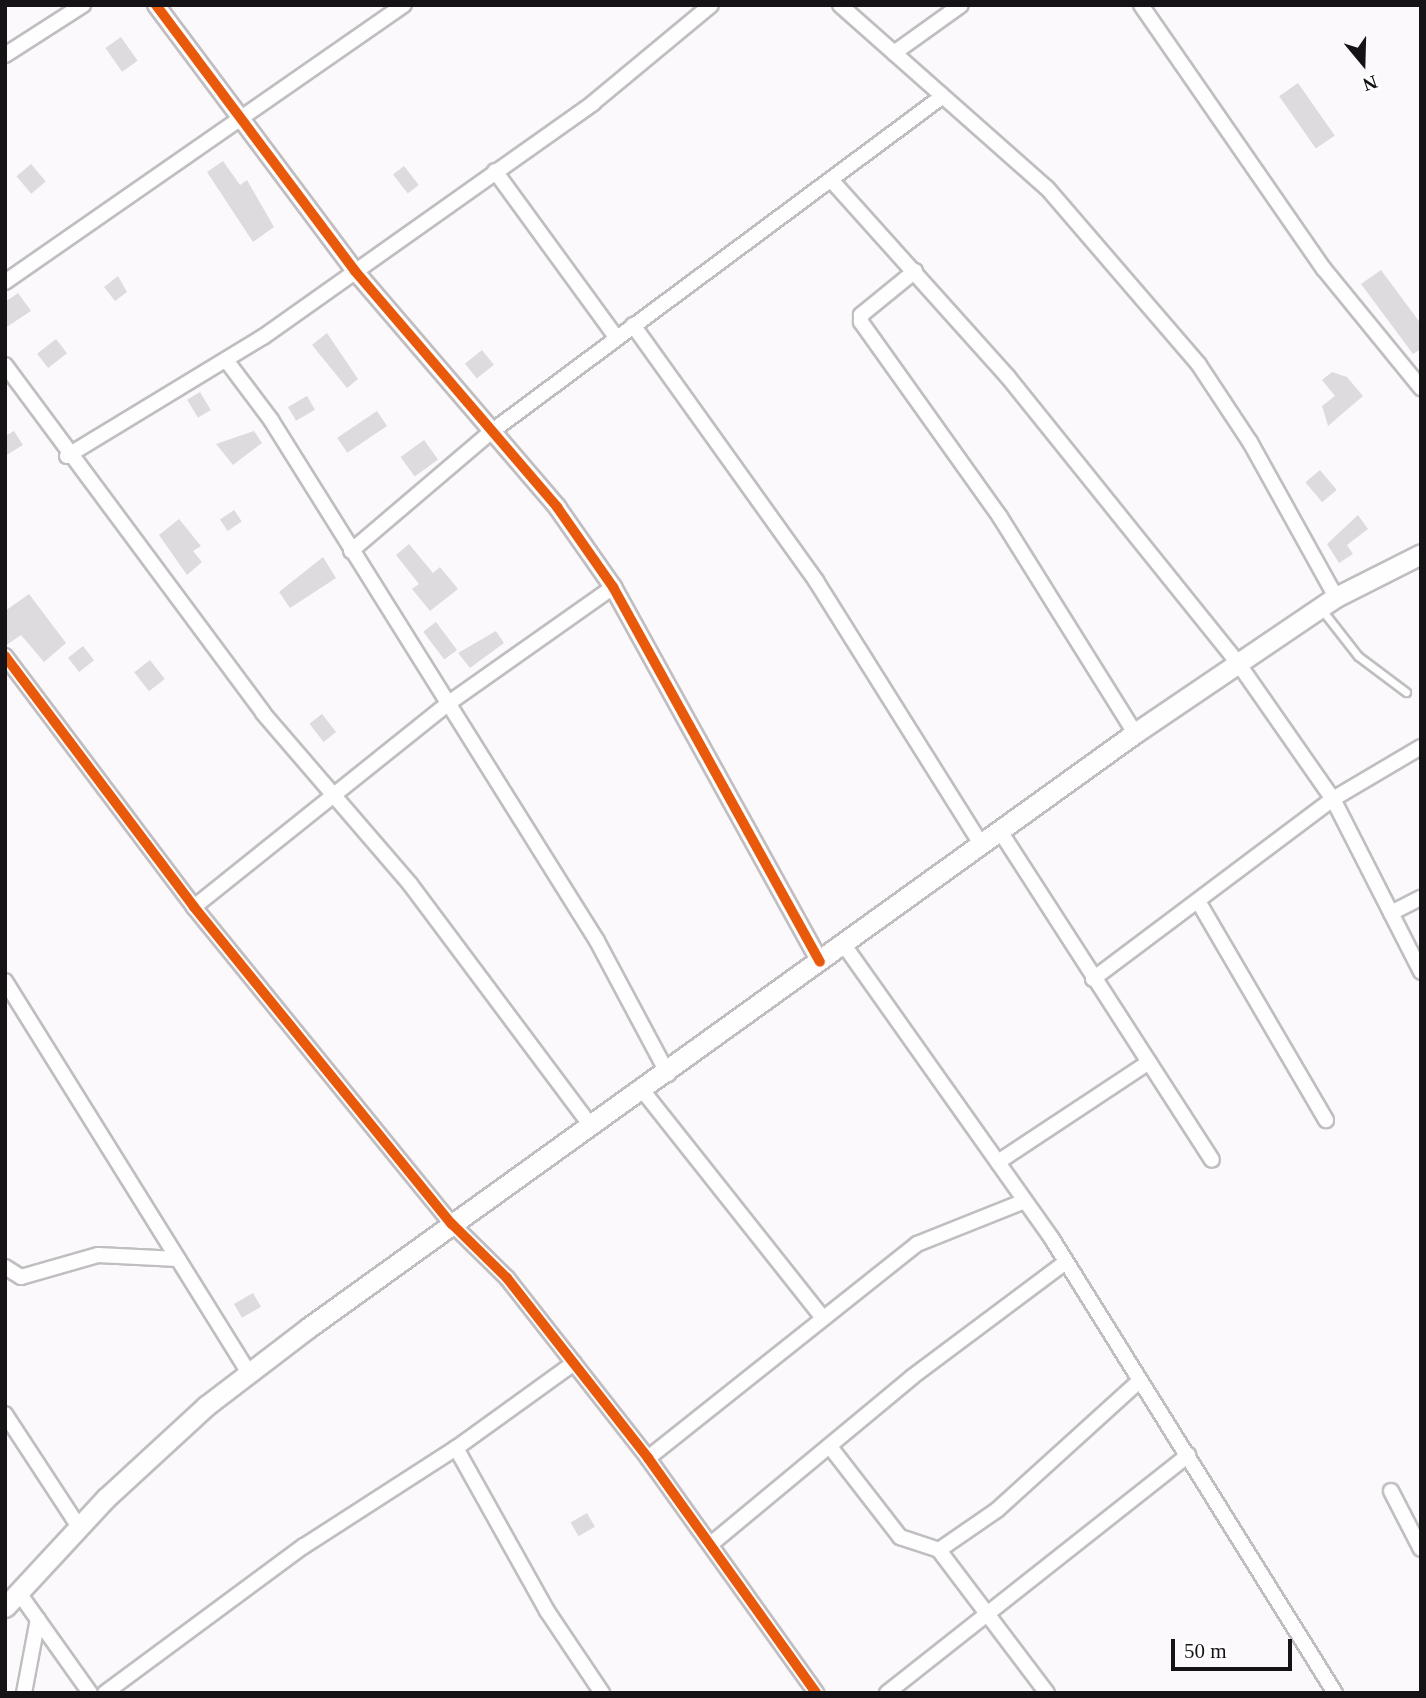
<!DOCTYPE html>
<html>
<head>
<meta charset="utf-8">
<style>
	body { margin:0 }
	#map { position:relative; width:1426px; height:1698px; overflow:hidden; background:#fcf9fd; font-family:"Times New Roman",serif }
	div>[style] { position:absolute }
	.building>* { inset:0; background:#dedbde; transform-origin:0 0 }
	.roads { filter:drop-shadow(2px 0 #c0bec1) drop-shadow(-2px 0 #c0bec1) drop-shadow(0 2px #c0bec1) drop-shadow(0 -2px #c0bec1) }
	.service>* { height:7px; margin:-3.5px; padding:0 3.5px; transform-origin:3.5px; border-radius:3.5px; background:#fffeff }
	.minor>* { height:14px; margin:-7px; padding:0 7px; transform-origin:7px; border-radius:7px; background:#fffeff }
	.tertiary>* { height:16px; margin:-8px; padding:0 8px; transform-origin:8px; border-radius:8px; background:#fffeff }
	.secondary>* { height:19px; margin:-9.5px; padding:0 9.5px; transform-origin:9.5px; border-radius:9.5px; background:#fffeff }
	.cycleway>* { height:10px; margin:-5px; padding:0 5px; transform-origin:5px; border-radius:5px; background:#e8590c }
	span { translate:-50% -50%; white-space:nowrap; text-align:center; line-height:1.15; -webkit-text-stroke:5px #fff; paint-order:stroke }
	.frame { position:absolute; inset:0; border:7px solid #151316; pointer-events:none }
	.north { position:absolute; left:1328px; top:28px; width:70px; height:70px; -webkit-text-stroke:5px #fff; paint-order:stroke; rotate:161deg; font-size:19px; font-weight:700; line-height:28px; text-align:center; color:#151316 }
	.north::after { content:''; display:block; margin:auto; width:24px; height:32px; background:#151316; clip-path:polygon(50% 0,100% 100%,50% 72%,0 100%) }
	.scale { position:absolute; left:1171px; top:1639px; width:121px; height:32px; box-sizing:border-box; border:4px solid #151316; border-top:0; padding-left:9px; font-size:21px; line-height:24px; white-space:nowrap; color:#151316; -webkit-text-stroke:5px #fff; paint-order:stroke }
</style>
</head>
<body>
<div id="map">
	<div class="building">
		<div style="left:121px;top:37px;width:29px;height:19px;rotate:55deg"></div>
		<div style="left:1298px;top:83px;width:64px;height:23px;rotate:55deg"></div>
		<div style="clip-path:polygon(223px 161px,240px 185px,247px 180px,274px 227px,253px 242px,207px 172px)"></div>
		<div style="left:31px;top:164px;width:23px;height:19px;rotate:50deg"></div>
		<div style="left:404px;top:166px;width:24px;height:14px;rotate:52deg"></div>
		<div style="clip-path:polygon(1381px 270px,1421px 324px,1421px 349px,1413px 354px,1361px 284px)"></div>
		<div style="clip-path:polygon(118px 276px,127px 292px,115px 301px,104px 287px)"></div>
		<div style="clip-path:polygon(18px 293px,31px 311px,5px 328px,5px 302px)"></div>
		<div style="clip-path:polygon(327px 333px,358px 379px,347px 388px,312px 345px)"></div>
		<div style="left:56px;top:339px;width:18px;height:24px;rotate:52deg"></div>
		<div style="left:482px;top:350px;width:19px;height:22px;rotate:51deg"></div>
		<div style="clip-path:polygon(1332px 372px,1347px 377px,1363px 396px,1328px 426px,1322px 406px,1335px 396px,1322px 380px)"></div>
		<div style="left:200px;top:392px;width:21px;height:15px;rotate:59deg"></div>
		<div style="left:307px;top:396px;width:16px;height:22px;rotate:60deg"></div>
		<div style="left:377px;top:411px;width:18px;height:48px;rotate:56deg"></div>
		<div style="clip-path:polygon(14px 431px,23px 445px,5px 456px,5px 436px)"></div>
		<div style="clip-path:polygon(254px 431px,262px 443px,233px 465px,216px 444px)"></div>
		<div style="left:424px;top:440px;width:24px;height:29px;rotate:54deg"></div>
		<div style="left:1320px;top:470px;width:26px;height:19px;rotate:50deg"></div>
		<div style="left:234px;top:510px;width:14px;height:17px;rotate:56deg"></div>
		<div style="clip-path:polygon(1358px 515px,1368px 529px,1347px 545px,1353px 554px,1339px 563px,1327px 544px)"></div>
		<div style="clip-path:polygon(179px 519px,201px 546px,193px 551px,202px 562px,187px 575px,159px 535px)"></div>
		<div style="clip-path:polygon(409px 544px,433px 573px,440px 567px,458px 589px,430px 611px,412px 589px,419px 584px,396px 555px)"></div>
		<div style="clip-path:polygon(323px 557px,336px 578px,290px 608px,279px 592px)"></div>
		<div style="clip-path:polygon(29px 594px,66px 643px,44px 662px,21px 635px,5px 646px,5px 611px)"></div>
		<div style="left:436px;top:622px;width:35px;height:16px;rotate:53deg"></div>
		<div style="clip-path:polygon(496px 631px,504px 643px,470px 668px,458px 653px)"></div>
		<div style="left:83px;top:646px;width:18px;height:19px;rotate:52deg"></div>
		<div style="left:150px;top:660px;width:24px;height:20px;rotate:52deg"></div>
		<div style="left:322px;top:714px;width:23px;height:16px;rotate:52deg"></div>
		<div style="left:253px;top:1293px;width:16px;height:22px;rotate:60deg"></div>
		<div style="left:587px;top:1513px;width:16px;height:19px;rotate:60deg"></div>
	</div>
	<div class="roads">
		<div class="service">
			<div style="left:1322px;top:610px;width:58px;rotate:52deg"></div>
			<div style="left:1358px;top:656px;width:60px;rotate:36.9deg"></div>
		</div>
		<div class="minor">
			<div style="left:840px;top:5px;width:276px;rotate:41.5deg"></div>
			<div style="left:1047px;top:188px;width:233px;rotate:49.3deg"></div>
			<div style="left:1199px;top:365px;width:92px;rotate:56.5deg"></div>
			<div style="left:1250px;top:442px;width:177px;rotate:61deg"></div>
			<div style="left:1141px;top:5px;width:321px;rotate:55.3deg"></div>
			<div style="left:1324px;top:269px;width:154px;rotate:50.8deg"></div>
			<div style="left:894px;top:53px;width:82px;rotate:-35.6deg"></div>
			<div style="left:5px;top:55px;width:93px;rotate:-32.7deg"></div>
			<div style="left:495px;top:171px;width:205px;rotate:53.9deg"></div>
			<div style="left:833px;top:182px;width:262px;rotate:48.1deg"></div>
			<div style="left:1008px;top:377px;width:367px;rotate:51.2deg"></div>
			<div style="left:1238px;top:663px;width:166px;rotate:55.1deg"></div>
			<div style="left:1333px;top:799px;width:194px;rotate:63deg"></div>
			<div style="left:915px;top:271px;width:70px;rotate:140.8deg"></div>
			<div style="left:861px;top:315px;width:7px;rotate:90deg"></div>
			<div style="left:861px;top:322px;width:239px;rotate:54.5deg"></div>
			<div style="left:1000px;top:517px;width:255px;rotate:58deg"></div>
			<div style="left:5px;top:282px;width:486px;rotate:-34.8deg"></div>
			<div style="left:633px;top:325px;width:315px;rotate:54.4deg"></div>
			<div style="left:816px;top:581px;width:313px;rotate:57.9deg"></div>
			<div style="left:226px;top:360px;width:75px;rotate:53.1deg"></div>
			<div style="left:271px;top:420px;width:615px;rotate:57.96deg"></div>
			<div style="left:597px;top:941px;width:151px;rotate:61.9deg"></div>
			<div style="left:5px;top:365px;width:433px;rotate:53.4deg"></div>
			<div style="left:263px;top:713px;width:225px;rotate:49.3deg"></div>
			<div style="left:410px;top:884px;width:302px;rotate:53.2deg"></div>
			<div style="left:67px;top:456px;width:229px;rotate:-31.3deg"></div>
			<div style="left:263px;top:337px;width:405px;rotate:-35.3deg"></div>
			<div style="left:593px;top:103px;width:153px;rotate:-39.7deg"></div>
			<div style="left:351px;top:551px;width:184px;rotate:-40.4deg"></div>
			<div style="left:491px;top:432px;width:563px;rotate:-36.63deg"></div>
			<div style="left:5px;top:656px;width:314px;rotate:53deg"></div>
			<div style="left:194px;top:907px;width:409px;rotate:50.9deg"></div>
			<div style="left:452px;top:1224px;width:77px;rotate:44.5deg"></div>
			<div style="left:507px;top:1278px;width:229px;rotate:51.9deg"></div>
			<div style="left:648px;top:1458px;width:289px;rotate:54.4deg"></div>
			<div style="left:1000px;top:831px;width:391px;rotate:57.2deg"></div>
			<div style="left:1198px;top:901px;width:254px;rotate:59.7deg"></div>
			<div style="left:194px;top:907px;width:323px;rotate:-38.7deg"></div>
			<div style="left:446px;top:705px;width:204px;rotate:-35.2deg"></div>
			<div style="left:1391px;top:913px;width:34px;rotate:-27deg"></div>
			<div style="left:844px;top:945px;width:360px;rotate:54.7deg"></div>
			<div style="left:1052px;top:1239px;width:535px;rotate:58.06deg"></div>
			<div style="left:1093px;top:979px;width:300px;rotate:-36.9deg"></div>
			<div style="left:1333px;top:799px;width:102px;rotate:-30.6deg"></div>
			<div style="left:5px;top:981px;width:462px;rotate:58.1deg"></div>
			<div style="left:643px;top:1091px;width:290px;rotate:51.6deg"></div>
			<div style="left:998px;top:1162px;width:181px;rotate:-33.5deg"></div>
			<div style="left:5px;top:1267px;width:19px;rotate:32deg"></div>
			<div style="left:21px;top:1277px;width:80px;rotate:-15.9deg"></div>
			<div style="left:98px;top:1255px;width:80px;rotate:2.9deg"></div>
			<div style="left:574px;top:1363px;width:145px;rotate:144.2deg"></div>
			<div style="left:456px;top:1448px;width:187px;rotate:60.8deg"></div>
			<div style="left:547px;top:1611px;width:99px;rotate:56.1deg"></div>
			<div style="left:5px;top:1414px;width:135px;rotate:56.8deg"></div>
			<div style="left:831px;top:1448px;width:113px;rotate:52.2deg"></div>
			<div style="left:900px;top:1537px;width:41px;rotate:18.4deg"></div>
			<div style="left:648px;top:1458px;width:344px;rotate:-38.5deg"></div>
			<div style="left:917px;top:1244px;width:116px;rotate:-21.7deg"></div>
			<div style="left:1391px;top:1491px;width:65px;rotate:62.7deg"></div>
			<div style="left:711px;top:1544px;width:261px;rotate:-39.7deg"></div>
			<div style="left:912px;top:1377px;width:192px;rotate:-36.8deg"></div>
			<div style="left:19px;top:1593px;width:123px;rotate:54.6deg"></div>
			<div style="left:24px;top:1693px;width:75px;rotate:-79.3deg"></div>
			<div style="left:105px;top:1693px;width:247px;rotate:-36.5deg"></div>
			<div style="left:304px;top:1546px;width:181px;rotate:-32.8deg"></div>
			<div style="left:887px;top:1693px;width:384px;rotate:-38.3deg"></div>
			<div style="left:1047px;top:1693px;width:179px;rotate:-127.1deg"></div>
			<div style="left:939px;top:1550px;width:70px;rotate:-34.6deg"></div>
			<div style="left:997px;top:1510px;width:190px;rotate:-42.2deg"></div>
		</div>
		<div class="tertiary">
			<div style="left:156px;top:5px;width:332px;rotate:53.2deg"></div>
			<div style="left:355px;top:271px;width:311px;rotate:49.4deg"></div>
			<div style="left:557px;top:507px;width:98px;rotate:55deg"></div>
			<div style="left:613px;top:587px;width:428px;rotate:61.1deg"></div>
		</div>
		<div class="secondary">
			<div style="left:5px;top:1607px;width:149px;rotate:-47.2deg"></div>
			<div style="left:106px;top:1498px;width:136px;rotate:-42.6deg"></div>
			<div style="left:206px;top:1406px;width:128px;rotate:-37.4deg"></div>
			<div style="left:308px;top:1328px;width:1019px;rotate:-35.73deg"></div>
			<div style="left:1135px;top:733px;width:243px;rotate:-34.1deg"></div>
			<div style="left:1336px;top:597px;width:95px;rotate:-26.8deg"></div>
		</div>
	</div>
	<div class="cycleway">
		<div style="left:156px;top:5px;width:332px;rotate:53.2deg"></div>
		<div style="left:355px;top:271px;width:311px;rotate:49.4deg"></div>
		<div style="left:557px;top:507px;width:98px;rotate:55deg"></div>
		<div style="left:613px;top:587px;width:428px;rotate:61.1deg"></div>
		<div style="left:5px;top:656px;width:314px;rotate:53deg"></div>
		<div style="left:194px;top:907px;width:409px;rotate:50.9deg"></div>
		<div style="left:452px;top:1224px;width:77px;rotate:44.5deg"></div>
		<div style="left:507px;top:1278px;width:229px;rotate:51.9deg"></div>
		<div style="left:648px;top:1458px;width:289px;rotate:54.4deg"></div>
	</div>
	<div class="frame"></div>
	<div class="north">N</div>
	<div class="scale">50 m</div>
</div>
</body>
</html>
